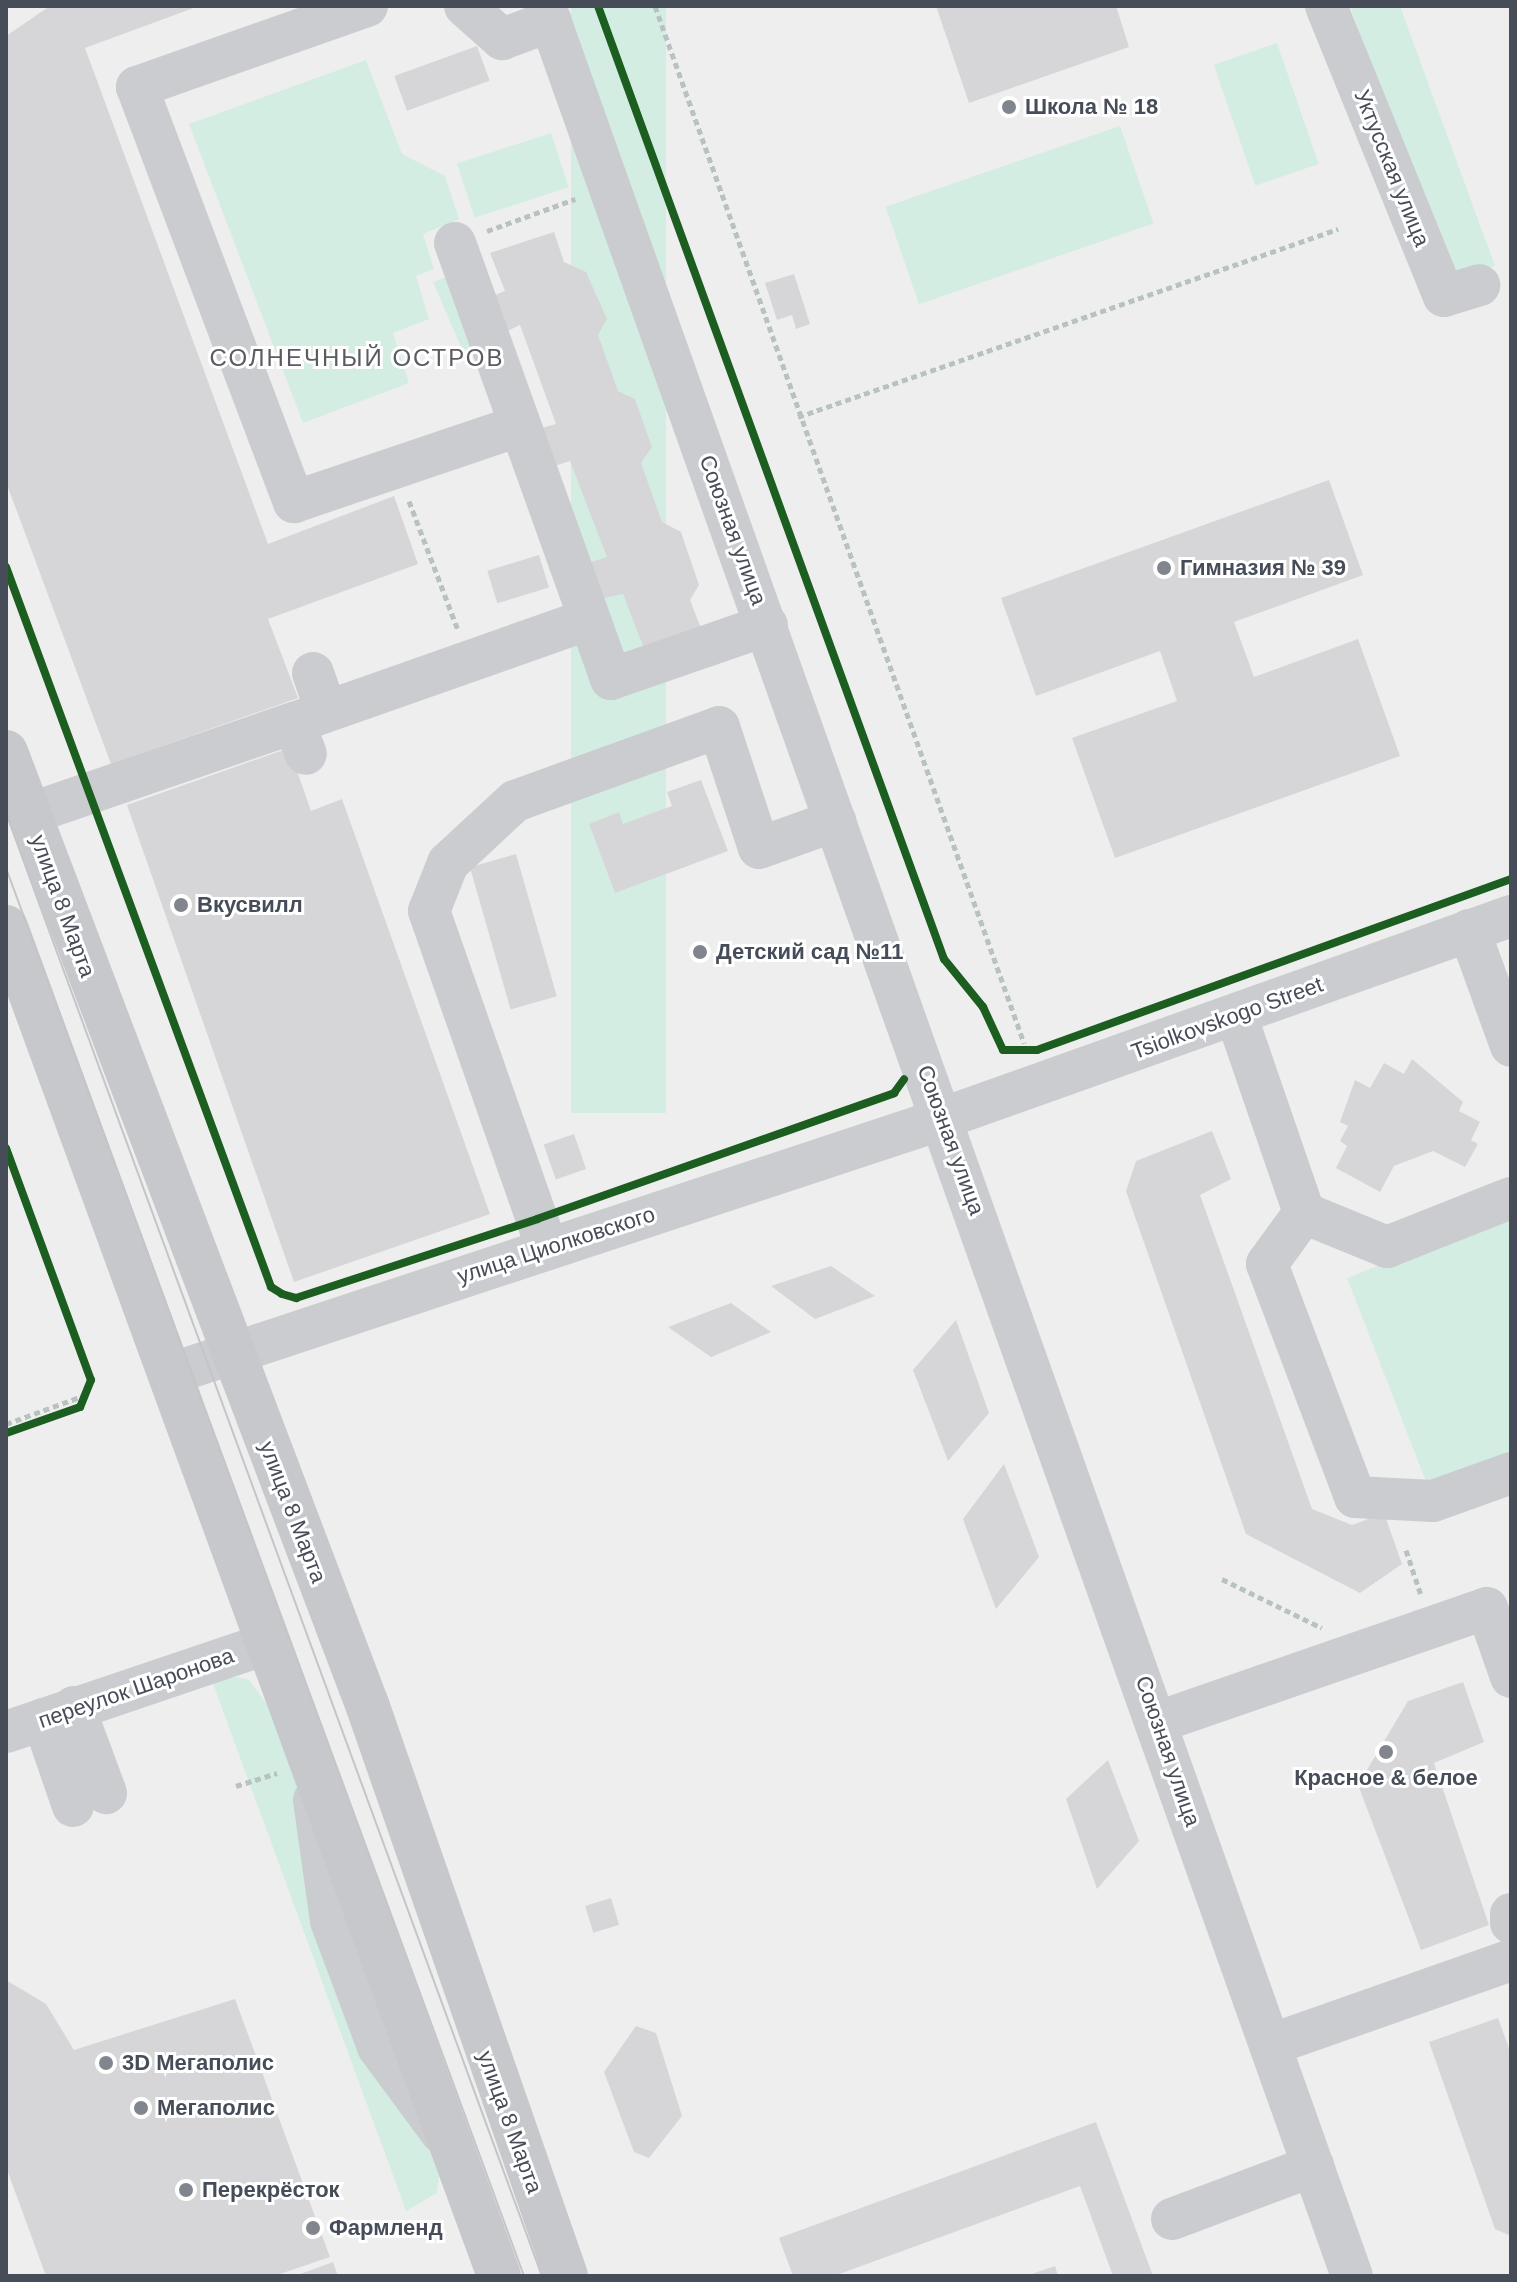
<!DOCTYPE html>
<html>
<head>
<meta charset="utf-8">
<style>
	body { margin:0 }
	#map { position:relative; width:1517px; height:2282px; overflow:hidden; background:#efeeee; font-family:Arial,sans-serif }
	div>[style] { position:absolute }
	.green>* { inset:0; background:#d4ede2; transform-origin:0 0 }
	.building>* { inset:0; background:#d6d6d8; transform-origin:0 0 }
	.path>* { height:5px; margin-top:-2.5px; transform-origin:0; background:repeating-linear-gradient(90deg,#b8c2c1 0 6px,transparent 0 10px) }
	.minor>* { height:42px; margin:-21px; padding:0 21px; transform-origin:21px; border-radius:21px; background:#cacccf }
	.major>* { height:44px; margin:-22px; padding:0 22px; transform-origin:22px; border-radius:22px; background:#c6c8cc }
	.tram>* { height:2px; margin:-1px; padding:0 1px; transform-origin:1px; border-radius:1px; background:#c4c5c8 }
	.cycleway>* { height:8px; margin:-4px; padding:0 4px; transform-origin:4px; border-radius:4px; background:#1b5e20 }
	.dots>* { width:22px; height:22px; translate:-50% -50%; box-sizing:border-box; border:4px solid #fff; border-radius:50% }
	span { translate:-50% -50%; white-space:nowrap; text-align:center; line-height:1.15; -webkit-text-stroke:6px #fff; paint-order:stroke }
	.poi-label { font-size:22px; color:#464d59; font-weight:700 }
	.left { translate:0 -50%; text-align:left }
	.street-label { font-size:22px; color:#464d59 }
	.neighbourhood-label { font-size:24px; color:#5a5c62; letter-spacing:2px }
	.frame { position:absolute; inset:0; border:8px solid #464d59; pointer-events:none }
</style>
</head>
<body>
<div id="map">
	<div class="green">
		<div style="left:571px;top:6px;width:95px;height:1107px"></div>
		<div style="clip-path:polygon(1350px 6px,1400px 6px,1495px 266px,1459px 275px,1441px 258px)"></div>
		<div style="left:1277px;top:43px;width:128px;height:67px;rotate:71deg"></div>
		<div style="clip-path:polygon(366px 60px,402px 154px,445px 176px,459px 219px,423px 234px,434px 269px,416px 276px,429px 319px,393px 333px,409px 383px,303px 423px,189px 124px)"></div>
		<div style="left:1120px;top:126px;width:103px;height:248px;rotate:71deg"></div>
		<div style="left:551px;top:133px;width:57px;height:99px;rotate:72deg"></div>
		<div style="clip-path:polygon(458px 273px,485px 345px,464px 354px,433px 282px)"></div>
		<div style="clip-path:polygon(1511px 1214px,1511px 1460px,1430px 1492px,1347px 1278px)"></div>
		<div style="clip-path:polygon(237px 1677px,249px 1680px,266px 1703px,296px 1780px,306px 1877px,442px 2155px,437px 2193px,406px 2211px,212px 1681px)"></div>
	</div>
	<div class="building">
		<div style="clip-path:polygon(50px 6px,199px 6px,85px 48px,268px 544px,394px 496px,418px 564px,268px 619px,298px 698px,111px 764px,6px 482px,6px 36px)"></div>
		<div style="clip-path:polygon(936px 6px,1116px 6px,1129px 47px,969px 103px)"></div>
		<div style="left:477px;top:46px;width:37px;height:88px;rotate:70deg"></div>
		<div style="clip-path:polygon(554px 232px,564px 262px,586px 272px,607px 319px,598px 335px,618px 391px,635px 399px,652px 447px,641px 463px,662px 522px,681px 532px,699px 585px,690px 600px,702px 631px,645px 651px,623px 594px,604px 598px,588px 563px,607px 557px,570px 461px,551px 467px,538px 429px,556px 424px,520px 325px,503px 333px,490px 297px,505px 291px,490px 253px)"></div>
		<div style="clip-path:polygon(794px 274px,810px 324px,796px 329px,792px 315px,777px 320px,765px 283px)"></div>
		<div style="clip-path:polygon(1329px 480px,1363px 575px,1234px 622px,1254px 677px,1358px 639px,1400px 756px,1115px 858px,1072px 738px,1177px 701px,1160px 651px,1036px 696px,1001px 598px)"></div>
		<div style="left:539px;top:555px;width:34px;height:54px;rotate:73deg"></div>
		<div style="clip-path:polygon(289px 748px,311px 811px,342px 799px,490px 1214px,294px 1282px,127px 805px)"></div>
		<div style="clip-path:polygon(701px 780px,728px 851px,615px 893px,589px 824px,619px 812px,623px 824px,672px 806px,667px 792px)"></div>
		<div style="left:516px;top:854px;width:148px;height:48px;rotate:74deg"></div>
		<div style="clip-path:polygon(1412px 1059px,1463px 1102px,1459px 1111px,1480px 1122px,1471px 1140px,1478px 1144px,1465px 1167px,1433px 1151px,1394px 1166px,1380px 1192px,1336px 1168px,1347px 1146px,1340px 1141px,1348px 1126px,1340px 1122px,1355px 1080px,1370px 1088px,1384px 1063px,1404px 1074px)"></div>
		<div style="clip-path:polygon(1212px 1131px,1231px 1179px,1200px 1195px,1312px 1509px,1352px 1525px,1384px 1513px,1402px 1564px,1360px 1593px,1246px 1534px,1126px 1191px,1136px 1161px)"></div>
		<div style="left:574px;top:1134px;width:37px;height:32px;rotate:71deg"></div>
		<div style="clip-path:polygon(831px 1266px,875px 1296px,815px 1319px,771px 1286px)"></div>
		<div style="clip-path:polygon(731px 1303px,771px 1332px,711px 1357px,668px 1327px)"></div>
		<div style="clip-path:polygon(956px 1320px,989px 1413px,948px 1461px,913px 1370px)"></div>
		<div style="clip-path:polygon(1004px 1464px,1039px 1557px,996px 1609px,963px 1519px)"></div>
		<div style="clip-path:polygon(1463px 1682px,1484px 1742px,1434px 1763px,1489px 1925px,1421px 1950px,1358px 1785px,1408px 1701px)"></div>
		<div style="clip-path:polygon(1108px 1760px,1139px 1841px,1097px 1889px,1066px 1799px)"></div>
		<div style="left:611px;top:1898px;width:28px;height:27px;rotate:73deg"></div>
		<div style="clip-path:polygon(6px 1980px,46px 2004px,74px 2050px,235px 1999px,330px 2257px,274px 2276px,46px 2276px,6px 2167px)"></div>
		<div style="clip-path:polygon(1498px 2018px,1511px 2054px,1511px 2236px,1495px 2229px,1429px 2042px)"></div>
		<div style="clip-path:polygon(636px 2026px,656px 2033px,682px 2116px,649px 2158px,634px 2152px,604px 2072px)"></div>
		<div style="clip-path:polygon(1096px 2122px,1153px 2276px,1113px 2276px,1080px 2186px,834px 2276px,793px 2276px,779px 2238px)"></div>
		<div style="clip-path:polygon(333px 2262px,338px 2276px,295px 2276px)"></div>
		<div style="clip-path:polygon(1055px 2266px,1058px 2276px,1026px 2276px)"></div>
	</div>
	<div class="path">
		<div style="left:655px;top:6px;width:1101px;rotate:70.41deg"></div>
		<div style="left:487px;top:231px;width:94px;rotate:-20deg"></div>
		<div style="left:798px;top:417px;width:572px;rotate:-19.2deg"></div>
		<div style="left:409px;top:501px;width:138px;rotate:69.2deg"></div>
		<div style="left:6px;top:1424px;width:87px;rotate:-20.1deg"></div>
		<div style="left:1406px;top:1550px;width:47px;rotate:71.6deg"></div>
		<div style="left:1222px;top:1579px;width:111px;rotate:26.1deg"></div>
		<div style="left:236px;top:1786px;width:43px;rotate:-17.6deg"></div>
	</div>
	<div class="minor">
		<div style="left:367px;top:6px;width:244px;rotate:160.6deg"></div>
		<div style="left:137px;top:87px;width:444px;rotate:69.3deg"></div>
		<div style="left:294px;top:502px;width:237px;rotate:-18.7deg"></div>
		<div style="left:465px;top:6px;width:50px;rotate:41.7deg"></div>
		<div style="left:502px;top:39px;width:52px;rotate:-20.2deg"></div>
		<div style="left:545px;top:6px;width:2409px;rotate:70.43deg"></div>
		<div style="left:1326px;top:6px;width:313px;rotate:67.9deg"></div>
		<div style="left:1444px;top:296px;width:37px;rotate:-17deg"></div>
		<div style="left:455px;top:243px;width:463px;rotate:70.3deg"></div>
		<div style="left:611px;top:679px;width:165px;rotate:-19.1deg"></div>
		<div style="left:313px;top:673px;width:40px;rotate:71.1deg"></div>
		<div style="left:294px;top:723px;width:313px;rotate:-19.4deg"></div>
		<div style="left:29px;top:814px;width:280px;rotate:-19deg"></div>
		<div style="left:294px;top:723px;width:33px;rotate:69deg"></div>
		<div style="left:1469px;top:930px;width:123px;rotate:70.1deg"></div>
		<div style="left:1236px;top:1015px;width:209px;rotate:71deg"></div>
		<div style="left:1304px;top:1213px;width:90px;rotate:22.3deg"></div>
		<div style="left:1387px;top:1247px;width:133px;rotate:-21.6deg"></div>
		<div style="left:1304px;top:1213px;width:63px;rotate:126deg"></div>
		<div style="left:1267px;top:1264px;width:249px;rotate:69.3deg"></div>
		<div style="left:1355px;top:1497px;width:78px;rotate:2.9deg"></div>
		<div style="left:1433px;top:1501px;width:83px;rotate:-19.7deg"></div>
		<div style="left:547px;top:1248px;width:357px;rotate:-109.3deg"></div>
		<div style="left:429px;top:911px;width:52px;rotate:-68.4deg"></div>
		<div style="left:448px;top:863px;width:91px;rotate:-42.8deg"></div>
		<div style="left:515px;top:801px;width:217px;rotate:-19.9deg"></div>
		<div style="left:719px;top:727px;width:127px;rotate:71.7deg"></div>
		<div style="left:759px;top:848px;width:81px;rotate:-19.6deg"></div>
		<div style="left:170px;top:1374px;width:791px;rotate:-18.27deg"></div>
		<div style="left:921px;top:1126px;width:626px;rotate:-19.59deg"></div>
		<div style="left:74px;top:1707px;width:92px;rotate:69.6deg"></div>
		<div style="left:43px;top:1719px;width:92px;rotate:71deg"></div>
		<div style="left:1158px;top:1722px;width:348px;rotate:-19.1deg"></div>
		<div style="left:1487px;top:1608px;width:73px;rotate:70.8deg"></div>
		<div style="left:6px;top:1732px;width:274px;rotate:-18.7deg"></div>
		<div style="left:314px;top:1800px;width:122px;rotate:82deg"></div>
		<div style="left:331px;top:1921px;width:134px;rotate:69.5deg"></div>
		<div style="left:378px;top:2047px;width:106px;rotate:53.5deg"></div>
		<div style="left:1511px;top:1914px;width:9px;rotate:90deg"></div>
		<div style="left:1270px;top:2045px;width:256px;rotate:-19.4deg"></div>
		<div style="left:1172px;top:2219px;width:151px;rotate:-20.6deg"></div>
	</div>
	<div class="major">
		<div style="left:6px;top:752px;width:1021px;rotate:69.24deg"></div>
		<div style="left:368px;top:1707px;width:602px;rotate:70.81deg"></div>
		<div style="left:6px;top:927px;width:1436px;rotate:69.92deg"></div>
	</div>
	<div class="tram">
		<div style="left:6px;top:813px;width:1558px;rotate:69.88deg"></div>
		<div style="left:6px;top:868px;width:1500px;rotate:69.8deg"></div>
	</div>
	<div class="cycleway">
		<div style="left:598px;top:6px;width:1014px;rotate:70.05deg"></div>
		<div style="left:944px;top:959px;width:62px;rotate:50.9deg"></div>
		<div style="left:983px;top:1007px;width:47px;rotate:65.1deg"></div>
		<div style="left:1003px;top:1050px;width:34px"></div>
		<div style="left:1037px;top:1050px;width:504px;rotate:-19.84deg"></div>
		<div style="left:6px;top:567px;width:767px;rotate:69.79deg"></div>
		<div style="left:271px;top:1287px;width:13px;rotate:32deg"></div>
		<div style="left:282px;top:1294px;width:15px;rotate:16deg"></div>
		<div style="left:296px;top:1298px;width:254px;rotate:-18.1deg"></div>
		<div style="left:537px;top:1219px;width:379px;rotate:-19.4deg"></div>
		<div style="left:894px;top:1093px;width:17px;rotate:-54deg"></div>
		<div style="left:6px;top:1148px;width:247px;rotate:69.9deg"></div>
		<div style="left:91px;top:1380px;width:29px;rotate:112deg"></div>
		<div style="left:80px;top:1407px;width:78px;rotate:160.6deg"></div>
	</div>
	<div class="dots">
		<div style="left:1009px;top:107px;background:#81858d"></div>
		<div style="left:1164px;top:568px;background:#81858d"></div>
		<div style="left:181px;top:905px;background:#81858d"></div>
		<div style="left:700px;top:952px;background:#81858d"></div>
		<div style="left:1386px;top:1752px;background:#81858d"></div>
		<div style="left:106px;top:2063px;background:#81858d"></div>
		<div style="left:141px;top:2108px;background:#81858d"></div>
		<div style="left:186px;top:2190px;background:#81858d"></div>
		<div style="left:313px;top:2228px;background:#81858d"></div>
	</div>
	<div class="poi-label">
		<span class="left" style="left:1025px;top:107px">Школа № 18</span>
		<span class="left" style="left:1180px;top:568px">Гимназия № 39</span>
		<span class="left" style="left:197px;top:905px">Вкусвилл</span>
		<span class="left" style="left:716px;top:952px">Детский сад №11</span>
		<span style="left:1386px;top:1778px">Красное &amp; белое</span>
		<span class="left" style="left:122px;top:2063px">3D Мегаполис</span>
		<span class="left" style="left:157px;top:2108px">Мегаполис</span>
		<span class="left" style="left:202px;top:2190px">Перекрёсток</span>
		<span class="left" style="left:329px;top:2228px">Фармленд</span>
	</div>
	<div class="street-label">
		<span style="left:1392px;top:168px;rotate:68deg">Уктусская улица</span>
		<span style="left:733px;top:530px;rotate:70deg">Союзная улица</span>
		<span style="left:63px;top:906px;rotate:70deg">улица 8 Марта</span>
		<span style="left:1227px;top:1018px;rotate:-20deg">Tsiolkovskogo Street</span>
		<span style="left:951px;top:1140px;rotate:70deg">Союзная улица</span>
		<span style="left:556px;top:1245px;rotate:-18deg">улица Циолковского</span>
		<span style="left:293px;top:1512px;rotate:69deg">улица 8 Марта</span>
		<span style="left:136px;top:1688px;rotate:-19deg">переулок Шаронова</span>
		<span style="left:1168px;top:1751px;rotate:71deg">Союзная улица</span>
		<span style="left:510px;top:2122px;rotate:70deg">улица 8 Марта</span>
	</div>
	<div class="neighbourhood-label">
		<span style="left:357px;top:358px">СОЛНЕЧНЫЙ ОСТРОВ</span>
	</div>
	<div class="frame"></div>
</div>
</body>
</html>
